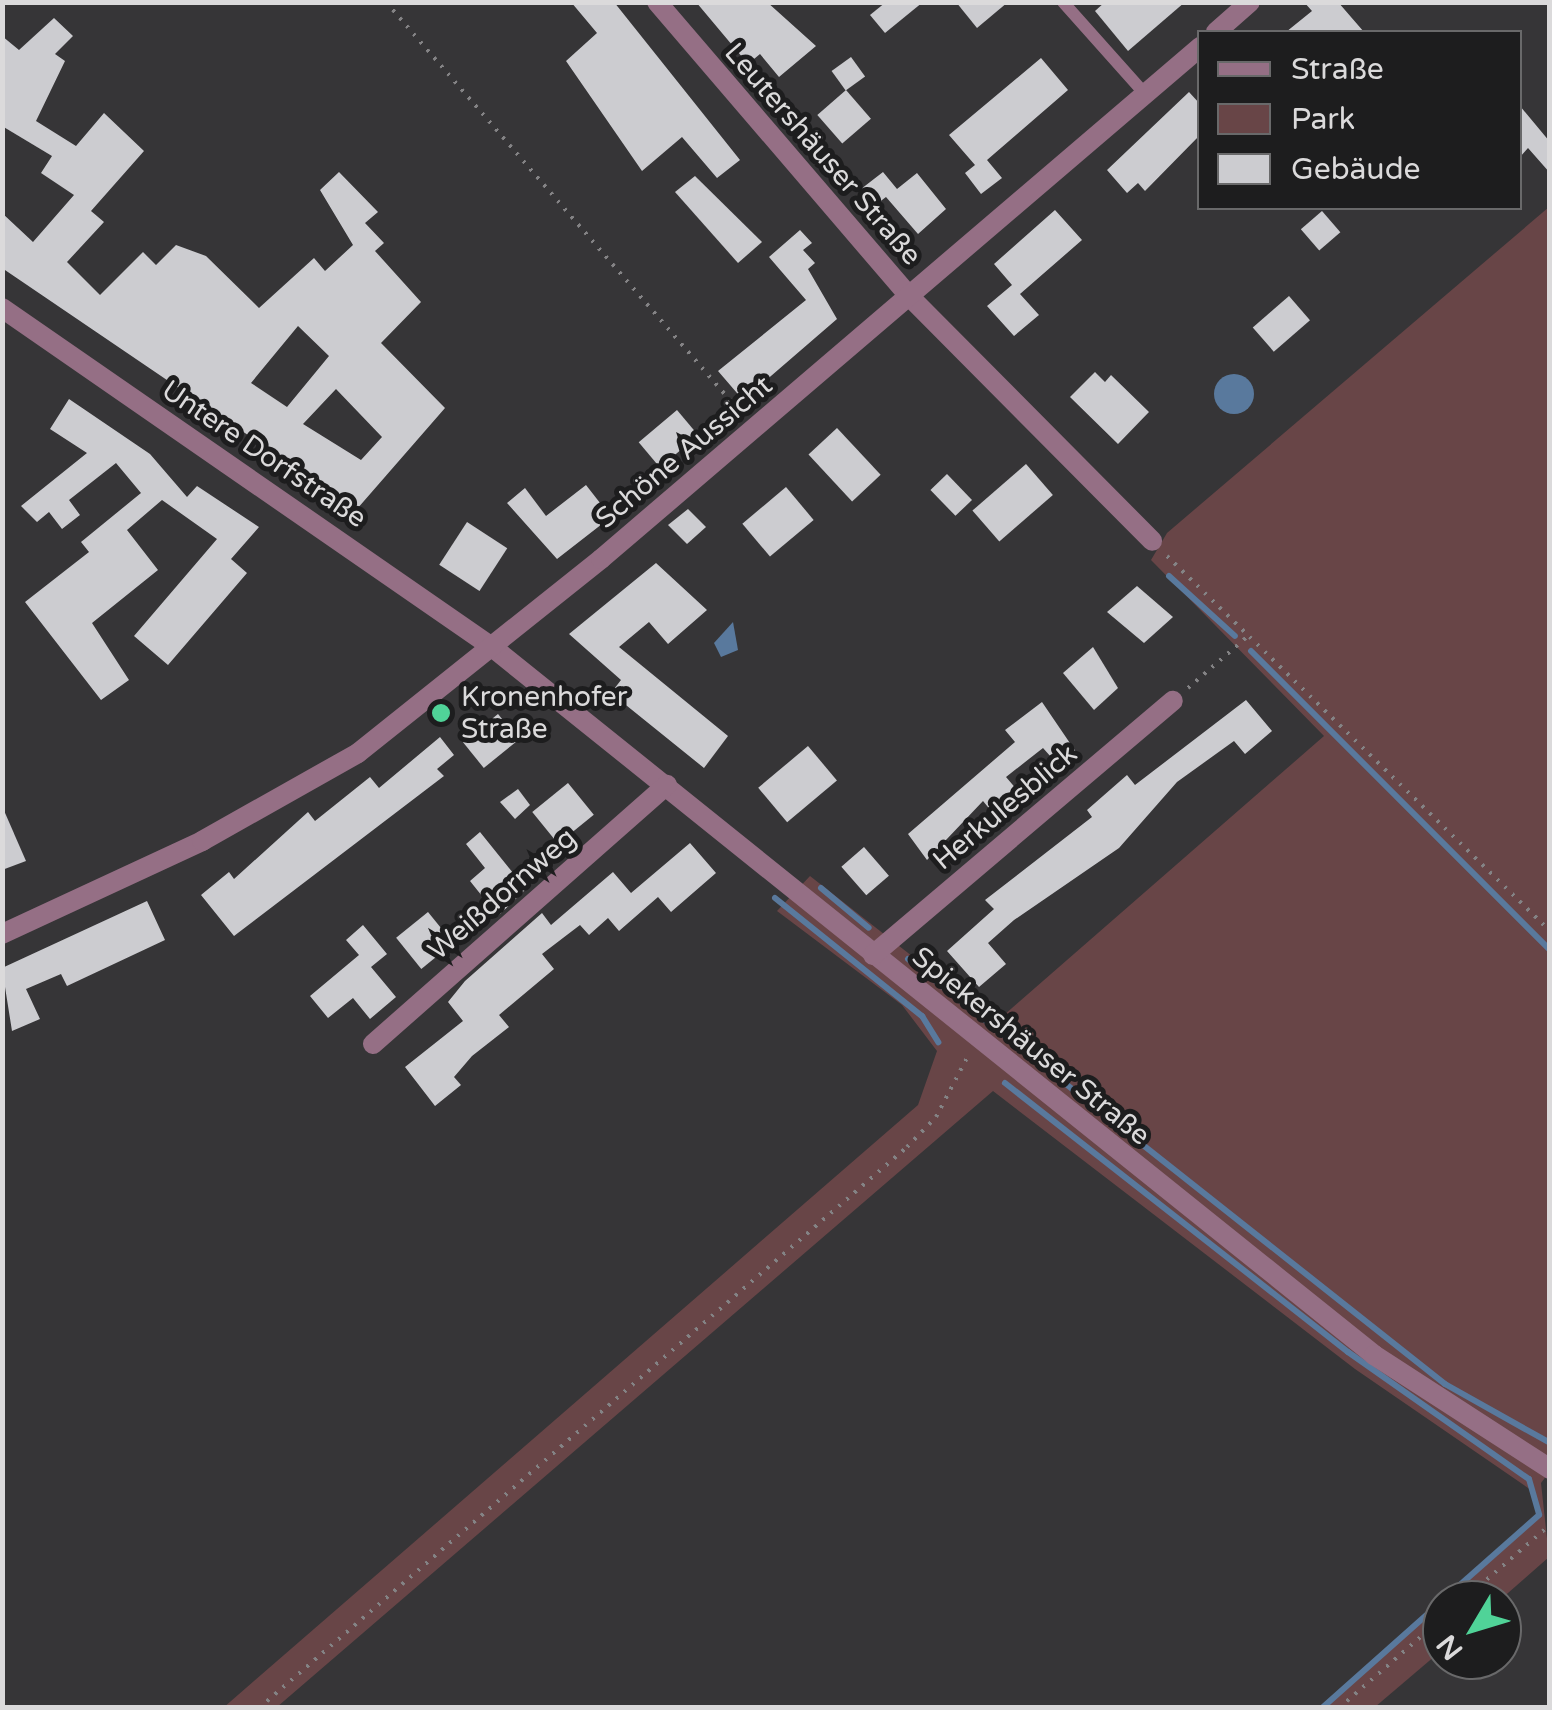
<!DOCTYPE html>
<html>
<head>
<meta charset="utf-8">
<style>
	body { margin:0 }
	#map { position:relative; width:1552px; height:1710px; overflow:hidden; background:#363537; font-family:"Varela Round",sans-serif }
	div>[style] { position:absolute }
	.green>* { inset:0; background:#684547 }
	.water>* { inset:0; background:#59799d }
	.round { border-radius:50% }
	.stream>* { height:6px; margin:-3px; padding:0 3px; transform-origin:3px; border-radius:3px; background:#59799d }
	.building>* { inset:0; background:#ccccd0; transform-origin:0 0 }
	.path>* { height:4px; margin-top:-2px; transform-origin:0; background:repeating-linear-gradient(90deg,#848385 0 2.5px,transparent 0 10.5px) }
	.lane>* { height:12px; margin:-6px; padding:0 6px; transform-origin:6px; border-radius:6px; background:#956f85 }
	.street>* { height:20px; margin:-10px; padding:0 10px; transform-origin:10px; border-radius:10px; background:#956f85 }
	.dots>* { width:28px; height:28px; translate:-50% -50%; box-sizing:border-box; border:5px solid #1d1d1e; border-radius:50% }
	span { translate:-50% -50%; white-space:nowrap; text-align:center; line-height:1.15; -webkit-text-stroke:10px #1d1d1e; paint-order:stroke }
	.street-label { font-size:28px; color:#dbdadb }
	.poi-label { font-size:28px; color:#dbdadb }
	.left { translate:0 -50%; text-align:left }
	.frame { position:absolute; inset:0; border:5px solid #dbdadb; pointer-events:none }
	.legend { position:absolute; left:1197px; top:30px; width:325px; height:180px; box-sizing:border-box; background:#1d1d1e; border:2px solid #69696a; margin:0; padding:12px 18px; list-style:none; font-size:30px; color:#dbdadb }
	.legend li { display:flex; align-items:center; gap:20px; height:50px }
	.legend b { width:50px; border:2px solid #69696a }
	.north { position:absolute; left:1422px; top:1580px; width:100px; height:100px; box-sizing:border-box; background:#1d1d1e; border:2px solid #69696a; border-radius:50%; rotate:232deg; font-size:28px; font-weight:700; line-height:40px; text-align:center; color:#dbdadb }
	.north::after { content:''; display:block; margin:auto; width:35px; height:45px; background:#50d398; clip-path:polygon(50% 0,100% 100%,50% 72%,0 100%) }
</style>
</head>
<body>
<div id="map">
	<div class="green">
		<div style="clip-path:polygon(1549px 207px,1550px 1471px,1541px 1483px,1549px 1557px,1500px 1600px,1442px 1600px,1539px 1515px,1531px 1490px,1355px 1369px,993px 1091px,277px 1707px,223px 1708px,918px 1105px,937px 1051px,902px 1005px,777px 911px,810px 876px,996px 1022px,1324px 736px,1151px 560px,1167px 533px)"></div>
		<div style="clip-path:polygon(1442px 1600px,1442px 1650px,1375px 1707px,1320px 1707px)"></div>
	</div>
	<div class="water">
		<div class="round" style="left:1214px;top:374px;width:40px;height:40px"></div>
		<div style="clip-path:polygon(733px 622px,738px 650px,721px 657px,714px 643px)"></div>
	</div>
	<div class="stream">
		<div style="left:1169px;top:576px;width:89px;rotate:42.3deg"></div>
		<div style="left:1251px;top:651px;width:423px;rotate:45deg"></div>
		<div style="left:821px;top:888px;width:62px;rotate:39.8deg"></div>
		<div style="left:775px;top:898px;width:189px;rotate:38.8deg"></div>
		<div style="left:922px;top:1016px;width:31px;rotate:58deg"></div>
		<div style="left:908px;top:959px;width:685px;rotate:38.36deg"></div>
		<div style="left:1445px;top:1384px;width:120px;rotate:29.3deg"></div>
		<div style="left:1005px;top:1083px;width:436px;rotate:38.1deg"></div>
		<div style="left:1348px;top:1352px;width:221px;rotate:35.1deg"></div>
		<div style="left:1529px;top:1479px;width:37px;rotate:74deg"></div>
		<div style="left:1539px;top:1515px;width:128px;rotate:138.5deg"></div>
		<div style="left:1322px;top:1708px;width:161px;rotate:-41.7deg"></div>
	</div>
	<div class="building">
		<div style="clip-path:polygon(571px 2px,614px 2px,740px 160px,717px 178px,682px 137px,642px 171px,566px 61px,597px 33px)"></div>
		<div style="clip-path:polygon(696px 2px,767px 2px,816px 46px,779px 77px,760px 54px,748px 64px)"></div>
		<div style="clip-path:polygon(886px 2px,923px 2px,885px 33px,870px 15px)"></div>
		<div style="clip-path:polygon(956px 2px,1008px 2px,977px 28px)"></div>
		<div style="clip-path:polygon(1105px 2px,1185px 2px,1128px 51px,1095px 11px)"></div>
		<div style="clip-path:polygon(1304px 2px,1338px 2px,1364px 32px,1286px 32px,1312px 11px)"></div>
		<div style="clip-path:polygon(evenodd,54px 18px,73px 36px,55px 54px,65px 61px,36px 121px,76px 146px,104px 113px,144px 151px,91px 211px,104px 222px,67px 262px,100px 295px,143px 252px,156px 265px,176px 245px,206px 256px,259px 308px,314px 258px,325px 271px,353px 245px,320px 190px,339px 172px,378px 212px,365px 223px,384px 243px,375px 251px,421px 302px,381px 343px,445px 408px,357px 509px,2px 268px,2px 213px,33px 242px,74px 195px,41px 173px,52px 156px,2px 126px,2px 36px,19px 50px,54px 18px,298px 326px,329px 356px,287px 407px,251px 383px,298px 326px,54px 18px,336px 389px,382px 437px,361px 460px,303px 424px,336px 389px)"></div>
		<div style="left:851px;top:57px;width:24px;height:24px;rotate:54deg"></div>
		<div style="clip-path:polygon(1041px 58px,1068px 90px,987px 160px,1002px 178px,981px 194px,965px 173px,975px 165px,949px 135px)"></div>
		<div style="left:846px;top:90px;width:38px;height:38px;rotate:49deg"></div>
		<div style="clip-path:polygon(1189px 92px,1200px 104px,1200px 135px,1145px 191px,1138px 183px,1127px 193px,1107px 170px)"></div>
		<div style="clip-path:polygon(1520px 106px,1550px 142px,1550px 173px,1528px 148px,1520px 157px)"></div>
		<div style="clip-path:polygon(883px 172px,897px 189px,917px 173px,946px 209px,918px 234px,886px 197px,874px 206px,861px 189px)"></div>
		<div style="clip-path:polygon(695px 176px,762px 242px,738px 263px,675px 192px)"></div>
		<div style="clip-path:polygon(1055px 210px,1082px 240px,1020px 294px,1039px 315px,1014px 336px,987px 306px,1012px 285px,994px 264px)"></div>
		<div style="left:1322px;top:211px;width:28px;height:28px;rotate:49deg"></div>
		<div style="clip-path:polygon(800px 230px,812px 243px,803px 250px,815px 263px,808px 269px,837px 319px,743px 400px,718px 371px,806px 300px,769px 257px)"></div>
		<div style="left:1289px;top:296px;width:32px;height:48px;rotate:49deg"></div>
		<div style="clip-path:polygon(1095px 372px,1105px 382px,1111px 375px,1149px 412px,1118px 444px,1070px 397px)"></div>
		<div style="clip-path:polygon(69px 399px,150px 454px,187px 497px,197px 486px,259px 527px,231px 559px,247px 573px,168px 665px,134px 636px,217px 539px,162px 500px,127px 530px,158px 570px,92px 623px,129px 680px,101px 700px,25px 602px,89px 552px,81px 542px,141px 493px,116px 463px,69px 500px,80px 515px,62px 529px,49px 512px,37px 522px,21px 506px,87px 453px,50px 429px)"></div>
		<div style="left:677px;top:410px;width:33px;height:50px;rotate:50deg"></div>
		<div style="left:837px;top:428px;width:64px;height:39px;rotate:47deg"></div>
		<div style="left:1026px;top:464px;width:41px;height:71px;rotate:49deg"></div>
		<div style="left:947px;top:474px;width:36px;height:23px;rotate:46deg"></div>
		<div style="clip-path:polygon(586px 485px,611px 517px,557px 559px,507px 503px,525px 488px,546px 516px)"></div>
		<div style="left:786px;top:487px;width:43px;height:57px;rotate:50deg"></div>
		<div style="clip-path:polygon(688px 509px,706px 527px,687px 544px,668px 525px)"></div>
		<div style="left:467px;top:522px;width:48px;height:51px;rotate:33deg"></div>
		<div style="clip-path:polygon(656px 563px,707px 610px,668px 644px,649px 622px,619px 647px,728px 736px,704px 768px,611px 693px,621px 680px,569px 634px)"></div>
		<div style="clip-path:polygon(1137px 586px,1173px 617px,1144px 643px,1107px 612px)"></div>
		<div style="clip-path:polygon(1093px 647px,1118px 688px,1094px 710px,1063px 673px)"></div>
		<div style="clip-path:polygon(1246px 700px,1272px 731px,1245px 754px,1234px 741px,1177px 782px,1119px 848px,1014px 920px,988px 943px,1006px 964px,979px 987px,947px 951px,994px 909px,985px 900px,1092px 817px,1087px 810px,1127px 775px,1135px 785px)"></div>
		<div style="clip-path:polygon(1042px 702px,1076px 752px,1059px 766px,1043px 748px,1006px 777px,1018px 791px,992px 812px,983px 801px,927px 860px,908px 834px,1015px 742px,1005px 730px)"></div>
		<div style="left:498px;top:714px;width:33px;height:45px;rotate:51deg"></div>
		<div style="clip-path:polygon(440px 737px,454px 755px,437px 769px,444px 776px,234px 936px,201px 895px,229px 872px,234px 879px,308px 812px,315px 821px,370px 777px,379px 788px)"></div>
		<div style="left:808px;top:746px;width:45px;height:65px;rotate:50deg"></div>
		<div style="left:568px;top:783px;width:41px;height:46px;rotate:51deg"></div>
		<div style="clip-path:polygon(518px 789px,530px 805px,515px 819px,500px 802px)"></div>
		<div style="clip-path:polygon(2px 806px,26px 861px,2px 870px)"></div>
		<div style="clip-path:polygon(480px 832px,526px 889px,498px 916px,470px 881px,485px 868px,466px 844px)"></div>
		<div style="clip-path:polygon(690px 843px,716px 873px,671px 912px,658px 897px,619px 931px,608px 918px,589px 935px,580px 925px,542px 954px,554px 969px,499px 1015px,509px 1027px,472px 1056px,454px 1077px,461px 1085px,435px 1106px,405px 1067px,463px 1021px,448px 1002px,465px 981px,542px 913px,551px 925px,613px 872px,631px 893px)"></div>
		<div style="left:864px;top:847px;width:38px;height:30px;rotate:49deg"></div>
		<div style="clip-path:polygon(147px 901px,165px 940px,67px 986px,61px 974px,26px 989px,40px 1019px,12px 1031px,2px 968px)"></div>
		<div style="left:428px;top:912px;width:40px;height:41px;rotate:51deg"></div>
		<div style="clip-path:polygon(363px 925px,387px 954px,371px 967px,396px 997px,370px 1019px,353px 998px,328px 1018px,310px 996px,359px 955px,346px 940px)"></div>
	</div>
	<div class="path">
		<div style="left:386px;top:2px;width:543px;rotate:49.18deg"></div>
		<div style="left:1167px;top:556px;width:536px;rotate:44.4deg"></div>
		<div style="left:1188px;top:688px;width:79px;rotate:-40.9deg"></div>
		<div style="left:1463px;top:1600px;width:115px;rotate:-40.8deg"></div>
		<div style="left:259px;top:1708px;width:857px;rotate:-40.88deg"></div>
		<div style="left:907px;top:1147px;width:42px;rotate:-46deg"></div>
		<div style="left:936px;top:1117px;width:67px;rotate:-62.3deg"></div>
		<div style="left:1339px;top:1708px;width:137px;rotate:-41.1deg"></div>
	</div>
	<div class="lane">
		<div style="left:1063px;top:2px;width:123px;rotate:48.3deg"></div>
	</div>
	<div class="street">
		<div style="left:657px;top:2px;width:387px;rotate:49.4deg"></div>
		<div style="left:909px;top:296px;width:345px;rotate:45.2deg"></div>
		<div style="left:1216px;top:32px;width:45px;rotate:-41.4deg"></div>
		<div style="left:2px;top:308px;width:596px;rotate:34.68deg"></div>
		<div style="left:492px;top:647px;width:1131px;rotate:38.75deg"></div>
		<div style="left:1374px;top:1355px;width:210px;rotate:32.9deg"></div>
		<div style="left:2px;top:934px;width:221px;rotate:-24.9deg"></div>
		<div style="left:202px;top:841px;width:179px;rotate:-29.4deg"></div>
		<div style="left:358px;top:753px;width:311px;rotate:-38.6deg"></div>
		<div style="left:601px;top:559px;width:788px;rotate:-40.52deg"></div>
		<div style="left:873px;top:955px;width:393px;rotate:-40.3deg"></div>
		<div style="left:373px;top:1044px;width:392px;rotate:-41.4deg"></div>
	</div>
	<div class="dots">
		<div style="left:441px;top:713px;background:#50d398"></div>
	</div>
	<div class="street-label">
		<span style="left:823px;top:154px;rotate:49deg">Leutershäuser Straße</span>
		<span style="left:684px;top:452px;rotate:-40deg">Schöne Aussicht</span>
		<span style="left:264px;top:454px;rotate:34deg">Untere Dorfstraße</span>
		<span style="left:1005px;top:807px;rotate:-40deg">Herkulesblick</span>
		<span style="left:502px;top:894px;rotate:-41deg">Weißdornweg</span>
		<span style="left:1031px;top:1046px;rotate:39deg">Spiekershäuser Straße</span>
	</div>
	<div class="poi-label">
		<span class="left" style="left:461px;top:713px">Kronenhofer<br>Straße</span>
	</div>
	<div class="frame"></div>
	<ul class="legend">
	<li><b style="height:12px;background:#956f85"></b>Straße</li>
	<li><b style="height:28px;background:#684547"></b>Park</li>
	<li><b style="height:28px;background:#ccccd0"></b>Gebäude</li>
	</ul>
	<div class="north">N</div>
</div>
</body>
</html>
